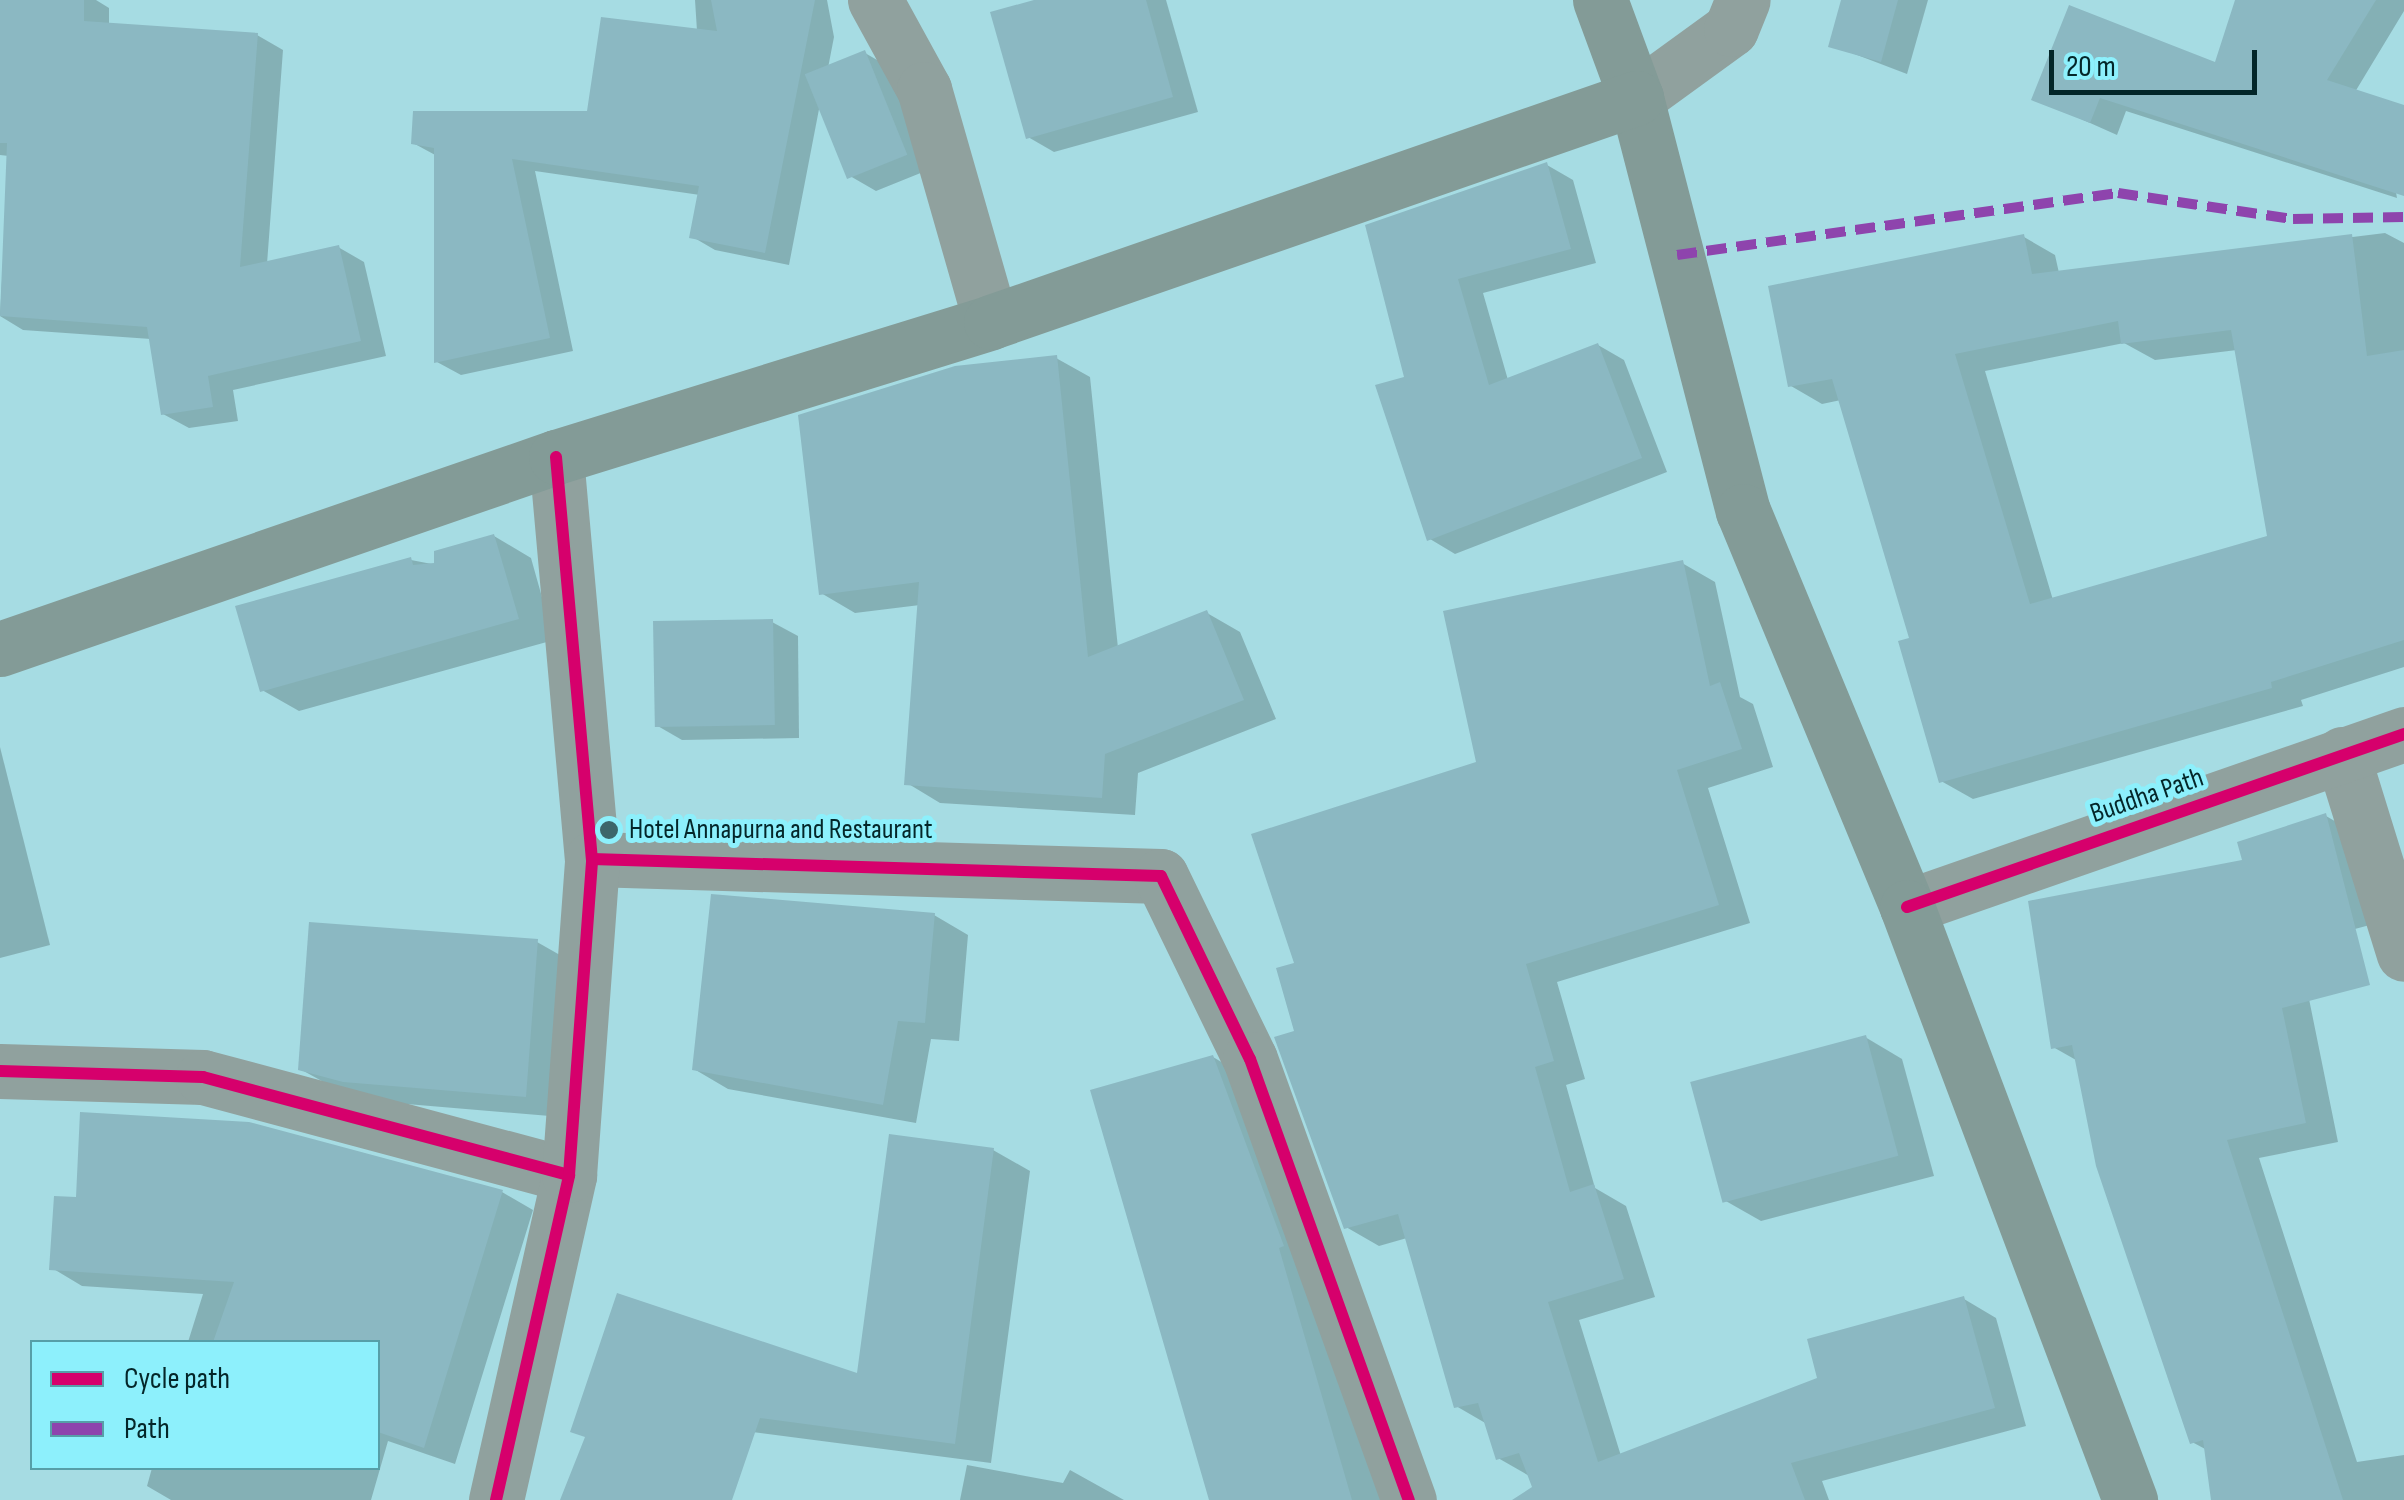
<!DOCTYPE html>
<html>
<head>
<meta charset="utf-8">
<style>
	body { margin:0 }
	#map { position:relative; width:2404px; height:1500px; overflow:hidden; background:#a6dce3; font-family:"Sofia Sans Condensed",sans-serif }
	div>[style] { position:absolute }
	.shadow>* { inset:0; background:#0003 }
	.building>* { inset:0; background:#8bb8c2; transform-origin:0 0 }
	.minor>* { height:55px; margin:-27.5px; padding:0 27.5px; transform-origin:27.5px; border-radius:27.5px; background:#90a19e }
	.major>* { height:55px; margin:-27.5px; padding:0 27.5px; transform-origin:27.5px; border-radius:27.5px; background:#839b97 }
	.quiet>* { height:10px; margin-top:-5px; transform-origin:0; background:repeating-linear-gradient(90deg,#8e44ad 0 20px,transparent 0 30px) }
	.cycleway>* { height:12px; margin:-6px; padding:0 6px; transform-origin:6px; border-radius:6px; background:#d6006c }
	.dots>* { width:28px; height:28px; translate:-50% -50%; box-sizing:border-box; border:5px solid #8df0fc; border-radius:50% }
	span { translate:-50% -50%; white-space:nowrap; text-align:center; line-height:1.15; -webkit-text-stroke:10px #8df0fc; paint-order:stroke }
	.street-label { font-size:28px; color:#042629 }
	.poi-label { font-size:28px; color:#042629 }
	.left { translate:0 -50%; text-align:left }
	.legend { position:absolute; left:30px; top:1340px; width:350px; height:130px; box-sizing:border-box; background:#8df0fc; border:2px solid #569fa8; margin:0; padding:12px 18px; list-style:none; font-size:30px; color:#042629 }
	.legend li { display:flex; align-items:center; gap:20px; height:50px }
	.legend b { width:50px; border:2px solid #569fa8 }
	.scale { position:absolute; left:2049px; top:50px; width:208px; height:45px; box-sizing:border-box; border:5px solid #042629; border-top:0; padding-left:12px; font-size:30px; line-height:35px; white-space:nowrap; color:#042629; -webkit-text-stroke:8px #8df0fc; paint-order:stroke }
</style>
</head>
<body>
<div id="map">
	<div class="shadow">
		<div style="clip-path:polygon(0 0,96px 0,109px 8px,109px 25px,257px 35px,283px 50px,267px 264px,338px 247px,364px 262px,386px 356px,233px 390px,238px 421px,189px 428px,163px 414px,151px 339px,23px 330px,0 316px,9px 156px,0 155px)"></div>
		<div style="clip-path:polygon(695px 0,827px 0,834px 37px,828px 68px,865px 53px,891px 68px,933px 168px,876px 191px,850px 176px,820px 104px,789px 265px,715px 250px,691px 236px,700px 195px,535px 171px,573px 351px,461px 375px,437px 362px,437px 156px,413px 143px,589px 114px,697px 31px)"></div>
		<div style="clip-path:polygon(1044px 0,1166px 0,1198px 112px,1054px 152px,1028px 137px)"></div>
		<div style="clip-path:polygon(1844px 0,1928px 0,1907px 74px,1831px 45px)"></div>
		<div style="clip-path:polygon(2243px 0,2404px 0,2404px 11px,2355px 92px,2381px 107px,2397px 198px,2126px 111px,2117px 135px,2034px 98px,2217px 66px)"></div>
		<div style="clip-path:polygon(1547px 165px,1573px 180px,1596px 263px,1483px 293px,1508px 380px,1598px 345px,1624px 360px,1667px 472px,1455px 554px,1430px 539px,1407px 378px,1368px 227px)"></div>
		<div style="clip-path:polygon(evenodd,2385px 233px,2404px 243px,2404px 667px,2301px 700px,2303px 706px,1973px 799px,1941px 781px,1913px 639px,1841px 400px,1822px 404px,1791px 386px,2024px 237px,2055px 255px,2059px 273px,2385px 233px,2124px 343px,2155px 360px,2237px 350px,2270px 538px,2053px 600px,1985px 371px,2124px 343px)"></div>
		<div style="clip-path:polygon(1056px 358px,1090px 377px,1118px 648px,1207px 613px,1240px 632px,1276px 719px,1138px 773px,1135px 815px,940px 803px,907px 783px,920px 605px,855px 613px,821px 593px)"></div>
		<div style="clip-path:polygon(494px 536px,531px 558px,554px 640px,299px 711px,262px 690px,411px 560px,437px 565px)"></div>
		<div style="clip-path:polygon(1682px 563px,1715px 582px,1740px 697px,1753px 704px,1773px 767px,1708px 788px,1750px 923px,1557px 982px,1585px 1079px,1566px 1085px,1595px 1188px,1626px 1206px,1655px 1297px,1579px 1320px,1621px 1456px,1820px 1379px,1964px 1299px,1996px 1318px,2026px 1426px,1822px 1481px,1829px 1500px,1540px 1500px,1531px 1477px,1498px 1458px,1487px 1424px,1456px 1406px,1407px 1238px,1379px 1246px,1346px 1227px,1297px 1033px,1297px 965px,1479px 763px)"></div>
		<div style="clip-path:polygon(772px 622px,798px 636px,799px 738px,682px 740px,656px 725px)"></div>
		<div style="clip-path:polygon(0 747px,50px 945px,0 958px)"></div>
		<div style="clip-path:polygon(2326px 816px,2359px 835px,2381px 922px,2209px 968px,2307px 989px,2338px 1142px,2259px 1158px,2357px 1462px,2404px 1455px,2404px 1500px,2213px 1500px,2207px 1450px,2192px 1442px,2076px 1060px,2053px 1047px,2246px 861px)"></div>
		<div style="clip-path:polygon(934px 915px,968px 935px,959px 1041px,931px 1039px,916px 1123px,728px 1089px,694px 1069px)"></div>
		<div style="clip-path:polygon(537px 942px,574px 963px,562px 1117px,383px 1102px,338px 1090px,300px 1069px)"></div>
		<div style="clip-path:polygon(1865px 1037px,1902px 1059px,1934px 1176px,1761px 1221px,1724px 1200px)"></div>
		<div style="clip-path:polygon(1213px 1057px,1252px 1080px,1384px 1500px,1212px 1500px)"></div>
		<div style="clip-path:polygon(993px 1150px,1030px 1171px,991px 1463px,622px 1415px,859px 1376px)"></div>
		<div style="clip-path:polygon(502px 1192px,533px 1210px,455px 1464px,388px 1441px,371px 1500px,171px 1500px,147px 1486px,152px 1468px,378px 1468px,378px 1342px,188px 1342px,203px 1294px,82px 1286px,52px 1268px)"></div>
		<div style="clip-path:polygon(967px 1465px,1063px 1483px,1070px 1470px,1124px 1500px,960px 1500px)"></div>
	</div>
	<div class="building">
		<div style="clip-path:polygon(0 0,84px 0,84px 21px,258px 33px,240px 267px,339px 245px,361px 341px,208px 376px,213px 407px,161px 415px,147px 327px,0 316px,7px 143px,0 143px)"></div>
		<div style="clip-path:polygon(711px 0,815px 0,765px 253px,689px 238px,699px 186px,512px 159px,550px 338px,434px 363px,434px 148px,411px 144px,413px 111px,587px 111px,601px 17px,717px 31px)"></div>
		<div style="clip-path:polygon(1034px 0,1146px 0,1173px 97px,1026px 139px,990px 12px)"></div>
		<div style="clip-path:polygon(1841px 0,1898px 0,1881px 62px,1828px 47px)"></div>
		<div style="clip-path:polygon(2235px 0,2376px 0,2327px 80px,2404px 105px,2404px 196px,2100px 98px,2090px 123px,2031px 100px,2069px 5px,2215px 62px)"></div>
		<div style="left:865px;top:50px;width:113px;height:65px;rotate:68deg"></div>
		<div style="clip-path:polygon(1547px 162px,1571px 249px,1458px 279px,1489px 385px,1598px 343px,1642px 458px,1427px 541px,1375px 385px,1404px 377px,1365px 225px)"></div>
		<div style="clip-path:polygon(evenodd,2024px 234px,2032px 274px,2352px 234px,2367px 356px,2404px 350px,2404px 640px,2271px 682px,2272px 688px,1939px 783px,1898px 641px,1909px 638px,1832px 379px,1788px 387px,1768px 286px,2024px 234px,2118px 321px,2121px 344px,2231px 330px,2267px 536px,2030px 604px,1955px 354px,2118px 321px)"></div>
		<div style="clip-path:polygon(1057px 355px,1088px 657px,1207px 610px,1244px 700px,1105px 754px,1102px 798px,904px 785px,919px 582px,819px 595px,798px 415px,955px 366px)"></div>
		<div style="clip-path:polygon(494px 534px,519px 619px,260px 692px,235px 606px,411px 557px,413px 565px,434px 563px,434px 551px)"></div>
		<div style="clip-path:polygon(1683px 560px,1710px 686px,1720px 682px,1742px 749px,1677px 770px,1719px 905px,1526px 964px,1554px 1061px,1535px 1067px,1570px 1192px,1594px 1184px,1624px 1279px,1548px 1302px,1598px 1462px,1817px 1378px,1807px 1339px,1964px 1296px,1995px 1408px,1791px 1463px,1805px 1500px,1512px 1500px,1532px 1487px,1519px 1453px,1496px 1460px,1478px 1403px,1454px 1408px,1398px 1214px,1344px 1229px,1274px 1037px,1294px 1031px,1276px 968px,1294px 963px,1251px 834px,1476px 762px,1443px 611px)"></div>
		<div style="left:773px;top:619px;width:106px;height:120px;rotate:89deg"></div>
		<div style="clip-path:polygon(2326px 813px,2370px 985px,2282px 1008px,2306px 1123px,2227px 1140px,2343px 1500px,2211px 1500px,2203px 1440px,2190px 1444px,2096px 1166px,2072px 1045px,2051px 1049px,2028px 901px,2242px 860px,2237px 842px)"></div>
		<div style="clip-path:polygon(711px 894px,935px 913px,925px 1023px,898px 1021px,883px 1105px,692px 1070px)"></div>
		<div style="clip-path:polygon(309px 922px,538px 939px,526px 1097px,343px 1082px,298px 1070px)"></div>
		<div style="left:1866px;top:1035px;width:125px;height:182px;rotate:75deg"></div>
		<div style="clip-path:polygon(1213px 1055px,1284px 1246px,1279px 1248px,1352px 1500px,1209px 1500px,1090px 1090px)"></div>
		<div style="clip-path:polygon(80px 1112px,249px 1122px,503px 1190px,424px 1448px,378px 1432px,378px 1342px,213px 1342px,234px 1282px,49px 1270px,54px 1196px,76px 1197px)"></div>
		<div style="clip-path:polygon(889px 1134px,994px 1148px,955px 1444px,760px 1418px,732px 1500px,560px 1500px,585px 1437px,570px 1432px,617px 1293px,857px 1373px)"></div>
	</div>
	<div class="minor">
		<div style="left:875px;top:0;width:102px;rotate:61.2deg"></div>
		<div style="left:924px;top:89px;width:242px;rotate:74deg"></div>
		<div style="left:1636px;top:98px;width:117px;rotate:-36deg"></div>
		<div style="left:1731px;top:29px;width:31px;rotate:-68deg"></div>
		<div style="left:556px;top:457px;width:404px;rotate:84.9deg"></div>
		<div style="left:592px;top:859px;width:569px;rotate:1.71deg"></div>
		<div style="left:1161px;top:876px;width:203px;rotate:64.1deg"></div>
		<div style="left:1250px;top:1059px;width:469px;rotate:70.2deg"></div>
		<div style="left:2342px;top:754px;width:209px;rotate:72.8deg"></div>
		<div style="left:1907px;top:907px;width:526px;rotate:-19.19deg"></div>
		<div style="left:0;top:1071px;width:203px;rotate:1.7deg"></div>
		<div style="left:203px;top:1077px;width:379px;rotate:15deg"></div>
		<div style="left:496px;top:1500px;width:333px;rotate:-77.3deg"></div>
		<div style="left:569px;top:1175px;width:317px;rotate:-85.8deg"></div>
	</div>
	<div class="major">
		<div style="left:1600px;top:0;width:104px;rotate:69.8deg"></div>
		<div style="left:1636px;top:98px;width:427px;rotate:75.5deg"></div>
		<div style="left:1743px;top:511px;width:429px;rotate:67.5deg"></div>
		<div style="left:1907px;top:907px;width:634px;rotate:69.39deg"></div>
		<div style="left:0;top:649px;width:588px;rotate:-19.05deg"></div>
		<div style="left:556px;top:457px;width:455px;rotate:-17.2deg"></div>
		<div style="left:991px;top:322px;width:683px;rotate:-19.15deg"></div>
	</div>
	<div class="quiet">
		<div style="left:1677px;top:255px;width:445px;rotate:-8deg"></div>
		<div style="left:2118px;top:193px;width:177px;rotate:8.5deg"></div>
		<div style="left:2293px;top:219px;width:111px;rotate:-1deg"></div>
	</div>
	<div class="cycleway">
		<div style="left:556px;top:457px;width:404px;rotate:84.9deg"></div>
		<div style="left:592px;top:859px;width:569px;rotate:1.71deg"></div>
		<div style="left:1161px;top:876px;width:203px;rotate:64.1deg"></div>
		<div style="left:1250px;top:1059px;width:469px;rotate:70.2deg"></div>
		<div style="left:1907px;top:907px;width:526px;rotate:-19.19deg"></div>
		<div style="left:0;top:1071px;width:203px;rotate:1.7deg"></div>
		<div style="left:203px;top:1077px;width:379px;rotate:15deg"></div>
		<div style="left:496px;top:1500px;width:333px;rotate:-77.3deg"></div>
		<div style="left:569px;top:1175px;width:317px;rotate:-85.8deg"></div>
	</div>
	<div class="dots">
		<div style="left:609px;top:830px;background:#3d666a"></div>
	</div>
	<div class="street-label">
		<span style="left:2147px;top:796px;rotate:-19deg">Buddha Path</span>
	</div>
	<div class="poi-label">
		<span class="left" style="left:629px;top:830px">Hotel Annapurna and Restaurant</span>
	</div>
	<ul class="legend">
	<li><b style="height:12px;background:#d6006c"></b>Cycle path</li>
	<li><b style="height:12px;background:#8e44ad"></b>Path</li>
	</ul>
	<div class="scale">20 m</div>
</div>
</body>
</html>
